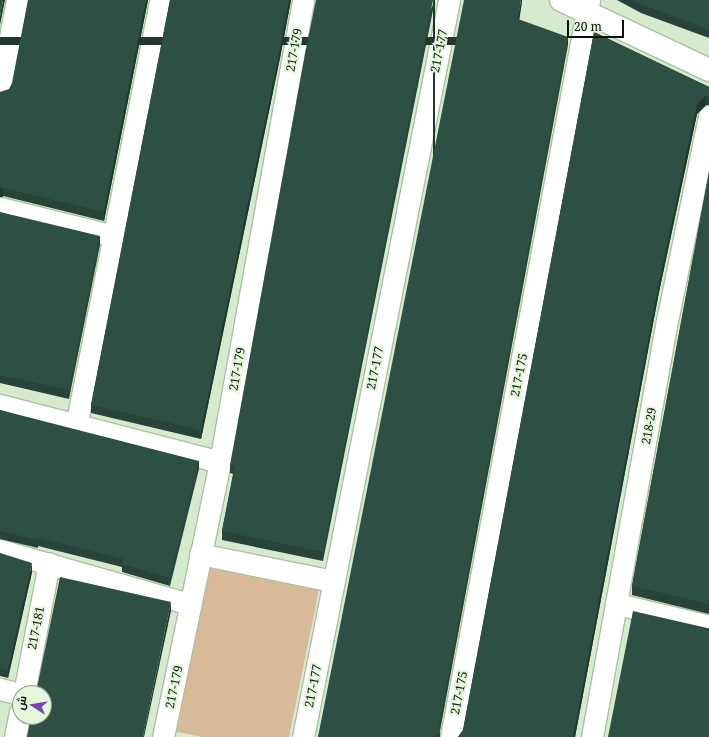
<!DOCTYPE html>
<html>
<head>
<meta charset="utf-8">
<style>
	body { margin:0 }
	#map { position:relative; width:709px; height:737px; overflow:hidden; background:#d6eacd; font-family:"Noto Serif",Cairo,serif }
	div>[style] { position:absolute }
	.green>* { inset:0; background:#d9ba98 }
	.roads { filter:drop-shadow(1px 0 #acbfa3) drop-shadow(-1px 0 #acbfa3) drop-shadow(0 1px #acbfa3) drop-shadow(0 -1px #acbfa3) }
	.minor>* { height:21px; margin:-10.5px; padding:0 10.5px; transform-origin:10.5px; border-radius:10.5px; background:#fff }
	.tertiary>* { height:22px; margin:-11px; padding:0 11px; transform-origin:11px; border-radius:11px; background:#fff }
	.wall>* { inset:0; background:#28443a }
	.shaded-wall>* { inset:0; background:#20372f; transform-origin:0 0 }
	.building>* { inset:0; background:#2e4f43 }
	span { translate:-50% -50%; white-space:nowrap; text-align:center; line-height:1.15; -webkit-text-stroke:4px #e3f7da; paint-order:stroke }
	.street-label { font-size:12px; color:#0c1209 }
	.north { position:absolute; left:12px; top:685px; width:40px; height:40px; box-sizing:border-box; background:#e3f7da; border:1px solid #8d9b86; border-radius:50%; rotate:282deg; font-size:11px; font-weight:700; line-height:16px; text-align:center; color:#0c1209 }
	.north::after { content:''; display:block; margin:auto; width:14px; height:18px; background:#7c43ba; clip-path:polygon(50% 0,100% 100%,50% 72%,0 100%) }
	.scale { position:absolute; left:567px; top:20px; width:57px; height:18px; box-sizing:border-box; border:2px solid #0c1209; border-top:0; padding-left:5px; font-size:12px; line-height:14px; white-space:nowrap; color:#0c1209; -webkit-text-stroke:3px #e3f7da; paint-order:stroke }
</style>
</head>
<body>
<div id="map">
	<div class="green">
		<div style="clip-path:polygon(206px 567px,319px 590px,289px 737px,202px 737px,173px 731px)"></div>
	</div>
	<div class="roads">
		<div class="minor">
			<div style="left:0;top:90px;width:92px;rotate:-79.3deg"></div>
			<div style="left:0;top:208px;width:117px;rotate:13.8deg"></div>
			<div style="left:0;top:405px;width:227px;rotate:14.5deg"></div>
			<div style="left:76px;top:426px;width:434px;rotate:-78.8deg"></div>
			<div style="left:0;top:550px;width:198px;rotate:15.9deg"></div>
			<div style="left:200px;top:554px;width:136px;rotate:11.5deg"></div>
			<div style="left:617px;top:604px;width:95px;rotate:13.4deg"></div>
			<div style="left:0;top:689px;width:21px;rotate:14deg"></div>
			<div style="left:24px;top:693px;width:132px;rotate:-79.1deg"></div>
			<div style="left:15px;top:737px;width:25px;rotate:-79deg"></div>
			<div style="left:163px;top:737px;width:281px;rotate:-78.3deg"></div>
			<div style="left:220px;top:462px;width:469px;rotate:-79.8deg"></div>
			<div style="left:303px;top:737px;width:751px;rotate:-78.79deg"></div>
			<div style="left:451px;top:737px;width:750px;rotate:-79.39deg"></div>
			<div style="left:592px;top:737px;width:428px;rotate:-79.8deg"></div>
			<div style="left:668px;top:316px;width:204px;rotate:-78.4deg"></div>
		</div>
		<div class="tertiary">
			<div style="left:561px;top:0;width:164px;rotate:25.3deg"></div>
		</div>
	</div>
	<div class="wall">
		<div style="clip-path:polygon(148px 0,104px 221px,3px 196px,0 197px,9px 89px)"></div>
		<div style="clip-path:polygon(170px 0,291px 0,280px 58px,201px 439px,91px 413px,91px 405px)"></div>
		<div style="clip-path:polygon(435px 0,323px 561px,222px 540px,222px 531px,233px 474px,230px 473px,230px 465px)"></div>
		<div style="clip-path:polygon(522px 0,519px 20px,568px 45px,440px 731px,440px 737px,318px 737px)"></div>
		<div style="clip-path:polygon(617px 0,709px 0,709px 38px,641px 13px)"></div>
		<div style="clip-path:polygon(594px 32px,709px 87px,709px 105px,706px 105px,697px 114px,659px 292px,575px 737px,458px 737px,463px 730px)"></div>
		<div style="clip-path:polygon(709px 172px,709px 614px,632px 595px,632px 586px)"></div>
		<div style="clip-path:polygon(0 212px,100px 245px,69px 399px,0 383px)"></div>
		<div style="clip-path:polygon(0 410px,199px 469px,170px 586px,122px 572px,122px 567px,38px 546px,38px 548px,0 539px)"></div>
		<div style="clip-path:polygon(0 553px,32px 572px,8px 678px,0 676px)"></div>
	</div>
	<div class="shaded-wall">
		<div style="clip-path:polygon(3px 0,5px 0,0 25px,0 17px)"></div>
		<div style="clip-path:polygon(146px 0,148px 0,104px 221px,104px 212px)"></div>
		<div style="clip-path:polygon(289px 0,291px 0,280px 58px,201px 439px,201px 430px)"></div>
		<div style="left:433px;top:0;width:2px;height:563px"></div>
		<div style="clip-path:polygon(521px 0,522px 0,522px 2px,518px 28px,518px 19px)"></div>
		<div style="left:568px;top:37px;width:8px;height:701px;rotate:90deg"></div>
		<div style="clip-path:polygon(706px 95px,706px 105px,697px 114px,659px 292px,575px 737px,573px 737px,659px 283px,697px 104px)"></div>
		<div style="left:0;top:188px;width:3px;height:9px"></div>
		<div style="left:100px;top:236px;width:9px;height:157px;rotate:90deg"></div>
		<div style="left:199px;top:461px;width:8px;height:121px;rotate:90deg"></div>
		<div style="clip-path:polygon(32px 563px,32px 572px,8px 678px,8px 670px)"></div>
		<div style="clip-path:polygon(171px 602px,171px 611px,144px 737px,143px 737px)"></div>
	</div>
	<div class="building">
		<div style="clip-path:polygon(0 0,3px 0,0 17px)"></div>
		<div style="clip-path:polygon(28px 0,146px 0,104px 212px,3px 188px,0 188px,0 92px,9px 89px,12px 83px)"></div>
		<div style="clip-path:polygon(170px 0,289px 0,280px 49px,201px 430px,91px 405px)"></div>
		<div style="clip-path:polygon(316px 0,433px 0,323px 552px,222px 531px,235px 466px,230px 465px,305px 54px)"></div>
		<div style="clip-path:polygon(464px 0,521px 0,518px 19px,568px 37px,439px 726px,440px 734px,436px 733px,435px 737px,318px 737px)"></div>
		<div style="clip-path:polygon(632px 0,709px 0,709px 30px,641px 4px)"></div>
		<div style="clip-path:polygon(594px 32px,709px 87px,709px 96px,706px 95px,697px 104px,659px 283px,573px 737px,458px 737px,463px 730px)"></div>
		<div style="clip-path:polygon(709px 172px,709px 604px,632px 586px)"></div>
		<div style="clip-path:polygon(0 212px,100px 236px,69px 390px,0 375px)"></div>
		<div style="clip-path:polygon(0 410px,199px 461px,170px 578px,122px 564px,123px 559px,38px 538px,38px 540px,0 531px)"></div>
		<div style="clip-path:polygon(0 553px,32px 563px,8px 670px,0 668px)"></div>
		<div style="clip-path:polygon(60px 577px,171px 602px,143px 737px,27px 737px,31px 717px,44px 717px,44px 693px,36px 693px)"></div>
		<div style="clip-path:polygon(633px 611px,707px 628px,709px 628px,709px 737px,608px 737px)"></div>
	</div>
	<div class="street-label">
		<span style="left:294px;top:50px;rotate:-80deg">217-179</span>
		<span style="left:439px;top:51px;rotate:-79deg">217-177</span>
		<span style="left:375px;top:368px;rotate:-79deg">217-177</span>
		<span style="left:237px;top:369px;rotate:-80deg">217-179</span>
		<span style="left:519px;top:375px;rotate:-79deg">217-175</span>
		<span style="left:649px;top:426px;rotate:-80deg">218-29</span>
		<span style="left:36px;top:628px;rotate:-79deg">217-181</span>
		<span style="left:313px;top:686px;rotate:-79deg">217-177</span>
		<span style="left:174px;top:687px;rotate:-78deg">217-179</span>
		<span style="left:459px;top:693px;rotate:-79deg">217-175</span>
	</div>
	<div class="north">ش</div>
	<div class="scale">20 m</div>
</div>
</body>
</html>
